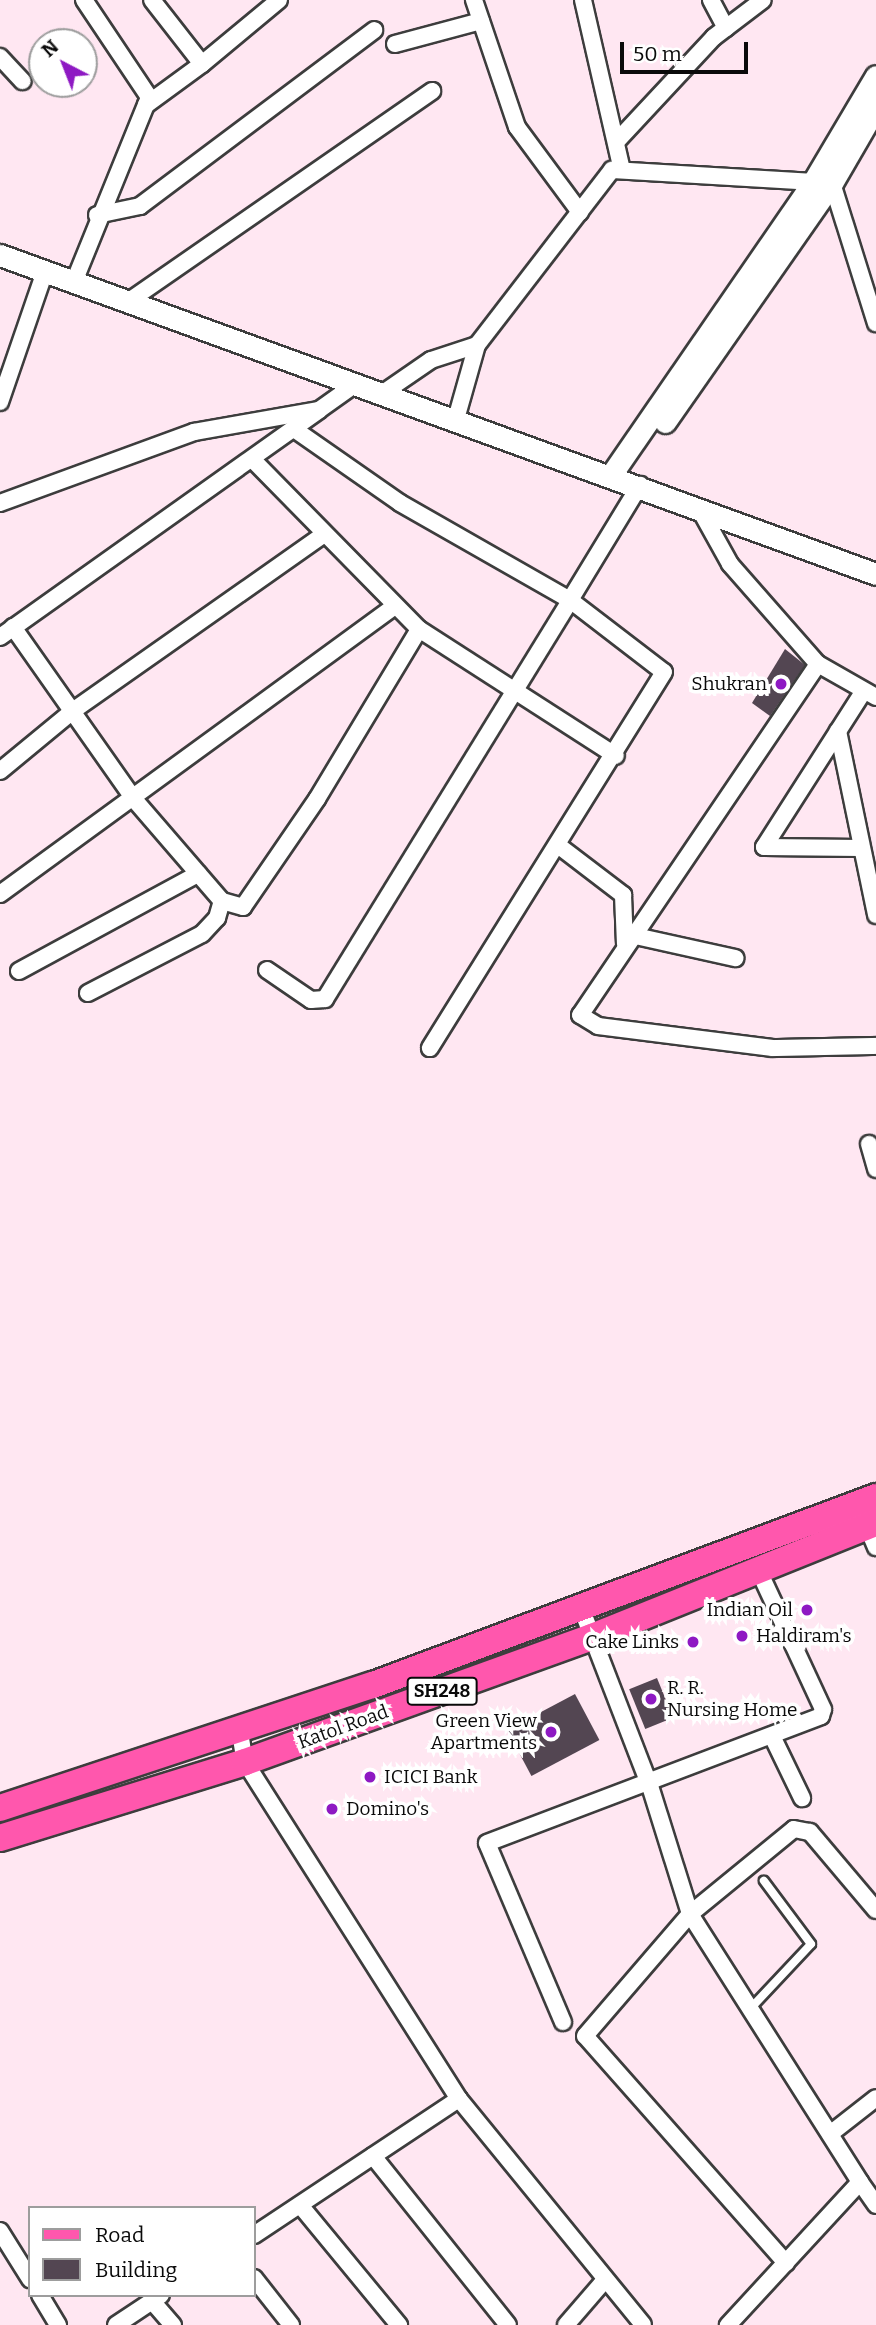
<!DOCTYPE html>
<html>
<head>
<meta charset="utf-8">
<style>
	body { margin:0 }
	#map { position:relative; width:876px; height:2325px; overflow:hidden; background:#ffe7f2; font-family:Bitter,serif }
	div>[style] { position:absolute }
	.building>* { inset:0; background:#534652; transform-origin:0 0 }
	.roads { filter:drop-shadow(2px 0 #3d3d3d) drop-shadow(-2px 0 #3d3d3d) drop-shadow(0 2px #3d3d3d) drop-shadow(0 -2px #3d3d3d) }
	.service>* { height:8px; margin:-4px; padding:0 4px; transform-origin:4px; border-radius:4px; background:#fff }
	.minor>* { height:16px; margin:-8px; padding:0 8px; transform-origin:8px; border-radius:8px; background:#fff }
	.tertiary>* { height:21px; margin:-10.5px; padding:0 10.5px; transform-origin:10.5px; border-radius:10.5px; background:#fff }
	.primary>* { height:26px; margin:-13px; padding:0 13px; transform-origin:13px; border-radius:13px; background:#ff57ad }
	.dots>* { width:19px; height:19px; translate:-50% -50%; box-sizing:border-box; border:4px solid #fff; border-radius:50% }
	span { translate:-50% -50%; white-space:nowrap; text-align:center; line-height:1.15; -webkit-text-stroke:7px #fff; paint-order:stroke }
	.shield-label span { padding:2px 5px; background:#fff; border:2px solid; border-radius:5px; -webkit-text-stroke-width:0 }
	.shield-label { font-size:18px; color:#0a0a0a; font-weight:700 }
	.poi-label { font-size:19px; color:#0a0a0a }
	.right { translate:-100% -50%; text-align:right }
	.left { translate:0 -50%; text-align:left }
	.street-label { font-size:19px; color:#0a0a0a }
	.legend { position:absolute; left:28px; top:2206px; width:228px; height:91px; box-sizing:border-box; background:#fff; border:2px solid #9d9d9d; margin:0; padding:9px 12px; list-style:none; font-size:21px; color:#0a0a0a }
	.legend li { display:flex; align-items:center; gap:14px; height:35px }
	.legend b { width:35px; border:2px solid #9d9d9d }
	.north { position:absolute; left:28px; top:28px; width:70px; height:70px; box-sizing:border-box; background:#fff; border:2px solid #9d9d9d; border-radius:50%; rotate:318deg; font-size:19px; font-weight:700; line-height:28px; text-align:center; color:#0a0a0a }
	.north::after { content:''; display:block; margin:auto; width:24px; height:32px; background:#8e19c3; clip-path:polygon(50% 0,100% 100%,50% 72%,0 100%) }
	.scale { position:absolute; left:620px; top:42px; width:128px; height:32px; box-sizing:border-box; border:4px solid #0a0a0a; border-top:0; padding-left:9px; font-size:21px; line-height:24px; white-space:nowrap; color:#0a0a0a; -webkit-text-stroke:5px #fff; paint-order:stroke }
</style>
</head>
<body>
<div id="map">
	<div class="building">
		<div style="clip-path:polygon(785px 649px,805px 665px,770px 716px,752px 703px)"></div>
		<div style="left:657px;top:1678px;width:43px;height:30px;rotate:68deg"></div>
		<div style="left:575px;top:1694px;width:52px;height:77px;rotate:62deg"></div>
	</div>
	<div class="roads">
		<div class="service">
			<div style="left:750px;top:2009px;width:89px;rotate:-46.8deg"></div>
			<div style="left:811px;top:1944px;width:79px;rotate:-126.7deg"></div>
		</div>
		<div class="minor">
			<div style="left:474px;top:0;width:134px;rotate:71.3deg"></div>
			<div style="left:517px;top:127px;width:106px;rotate:53.5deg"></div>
			<div style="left:583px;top:0;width:174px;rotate:77.1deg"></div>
			<div style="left:711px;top:0;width:32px;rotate:62deg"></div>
			<div style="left:395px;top:44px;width:89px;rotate:-15deg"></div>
			<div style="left:0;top:57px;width:33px;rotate:47deg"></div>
			<div style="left:202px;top:64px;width:100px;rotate:-39.7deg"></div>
			<div style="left:146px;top:105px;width:69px;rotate:-36.2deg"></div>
			<div style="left:202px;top:64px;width:81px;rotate:-128deg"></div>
			<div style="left:617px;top:141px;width:142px;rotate:-47deg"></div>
			<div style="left:714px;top:37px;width:61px;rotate:-37.1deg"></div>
			<div style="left:97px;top:215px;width:44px;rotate:-11.8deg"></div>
			<div style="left:140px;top:206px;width:293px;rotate:-36.9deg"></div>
			<div style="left:74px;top:282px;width:200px;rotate:-67.9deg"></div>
			<div style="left:149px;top:97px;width:117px;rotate:-123.8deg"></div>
			<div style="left:129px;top:301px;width:369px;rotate:-34.7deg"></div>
			<div style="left:383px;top:393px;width:58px;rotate:-34.5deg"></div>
			<div style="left:431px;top:360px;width:48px;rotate:-18.1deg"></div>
			<div style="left:477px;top:345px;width:221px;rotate:-52.4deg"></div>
			<div style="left:612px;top:170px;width:220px;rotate:3.4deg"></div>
			<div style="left:832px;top:183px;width:147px;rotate:72.6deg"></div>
			<div style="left:0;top:402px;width:139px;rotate:-71deg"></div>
			<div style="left:456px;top:419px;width:77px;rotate:-74.2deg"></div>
			<div style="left:294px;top:429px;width:129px;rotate:34.9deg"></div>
			<div style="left:400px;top:503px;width:196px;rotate:29.7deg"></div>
			<div style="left:570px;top:600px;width:135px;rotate:-58.7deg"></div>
			<div style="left:0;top:503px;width:207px;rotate:-20.1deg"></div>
			<div style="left:194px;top:432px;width:127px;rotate:-10deg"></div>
			<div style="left:319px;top:410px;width:47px;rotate:-35.4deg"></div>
			<div style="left:699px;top:508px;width:64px;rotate:61deg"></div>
			<div style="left:730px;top:564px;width:133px;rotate:48.7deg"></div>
			<div style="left:818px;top:664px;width:67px;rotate:29.6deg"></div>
			<div style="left:13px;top:627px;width:209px;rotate:54.9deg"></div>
			<div style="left:133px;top:798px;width:136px;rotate:49.2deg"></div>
			<div style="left:222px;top:901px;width:22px;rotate:16deg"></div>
			<div style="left:243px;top:907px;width:131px;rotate:-55.6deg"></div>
			<div style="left:317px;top:799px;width:198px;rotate:-59deg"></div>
			<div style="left:419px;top:629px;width:237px;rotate:-134.5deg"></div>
			<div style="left:419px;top:629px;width:234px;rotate:32.8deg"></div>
			<div style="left:0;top:637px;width:392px;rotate:-35.4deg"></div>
			<div style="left:818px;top:664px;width:424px;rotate:124.1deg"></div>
			<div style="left:580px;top:1015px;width:21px;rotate:31deg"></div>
			<div style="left:598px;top:1026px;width:176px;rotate:7.2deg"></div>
			<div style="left:773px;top:1048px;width:103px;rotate:-1.1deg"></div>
			<div style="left:838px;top:731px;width:188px;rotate:78.3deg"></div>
			<div style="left:0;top:771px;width:96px;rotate:-39.5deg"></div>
			<div style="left:74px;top:710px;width:306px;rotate:-35.1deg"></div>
			<div style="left:559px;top:846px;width:81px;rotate:37.4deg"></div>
			<div style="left:623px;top:895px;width:49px;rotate:87.7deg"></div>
			<div style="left:861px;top:848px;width:97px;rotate:-179.4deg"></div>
			<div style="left:764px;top:847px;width:182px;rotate:-57.4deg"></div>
			<div style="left:0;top:894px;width:487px;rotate:-36.1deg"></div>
			<div style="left:631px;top:935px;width:107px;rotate:12.5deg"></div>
			<div style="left:267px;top:970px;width:53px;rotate:34.3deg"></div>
			<div style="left:311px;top:1000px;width:14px;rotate:-4deg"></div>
			<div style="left:325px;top:999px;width:468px;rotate:-58.4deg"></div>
			<div style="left:570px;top:600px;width:118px;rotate:37.5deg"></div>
			<div style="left:664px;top:672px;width:443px;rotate:121.9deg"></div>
			<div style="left:19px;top:971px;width:204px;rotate:-28.5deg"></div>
			<div style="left:88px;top:993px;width:128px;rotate:-27.4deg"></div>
			<div style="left:202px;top:934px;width:22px;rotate:-47deg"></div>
			<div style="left:217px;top:918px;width:18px;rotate:-74deg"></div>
			<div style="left:869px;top:1144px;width:26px;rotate:74deg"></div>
			<div style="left:867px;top:1526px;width:23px;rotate:67deg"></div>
			<div style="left:582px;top:1610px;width:189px;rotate:68.9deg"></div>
			<div style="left:650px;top:1786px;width:134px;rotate:72.6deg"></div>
			<div style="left:690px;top:1914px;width:317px;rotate:57.6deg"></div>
			<div style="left:860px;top:2182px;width:195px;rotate:132.7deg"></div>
			<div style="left:240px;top:1732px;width:30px;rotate:81deg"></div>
			<div style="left:245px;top:1762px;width:399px;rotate:57.6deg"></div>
			<div style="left:459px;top:2099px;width:291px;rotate:50.8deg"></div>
			<div style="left:773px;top:1738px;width:67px;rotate:64.2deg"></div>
			<div style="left:563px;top:2022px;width:194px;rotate:-113deg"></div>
			<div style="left:487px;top:1843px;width:357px;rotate:-20.8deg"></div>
			<div style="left:821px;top:1716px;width:7px;rotate:-74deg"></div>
			<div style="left:823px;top:1709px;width:154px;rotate:-114.9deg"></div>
			<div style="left:830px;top:2134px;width:58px;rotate:-38deg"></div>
			<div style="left:373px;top:2156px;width:216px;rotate:51.4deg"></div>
			<div style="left:860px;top:2182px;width:28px;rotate:55deg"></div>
			<div style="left:300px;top:2205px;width:156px;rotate:50.5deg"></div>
			<div style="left:0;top:2231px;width:57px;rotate:58deg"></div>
			<div style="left:254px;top:2235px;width:246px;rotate:-33.6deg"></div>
			<div style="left:786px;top:2263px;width:303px;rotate:-131.5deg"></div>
			<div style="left:585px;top:2036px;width:161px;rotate:-49.3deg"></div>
			<div style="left:690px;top:1914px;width:134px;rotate:-39.3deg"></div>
			<div style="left:794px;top:1829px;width:16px;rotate:11deg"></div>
			<div style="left:810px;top:1832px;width:102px;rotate:49.8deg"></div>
			<div style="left:254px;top:2278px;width:60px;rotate:51.8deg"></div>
			<div style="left:40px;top:2295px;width:35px;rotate:59deg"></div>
			<div style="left:152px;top:2301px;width:32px;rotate:49deg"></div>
			<div style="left:116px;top:2325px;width:54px;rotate:-33.7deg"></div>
			<div style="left:566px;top:2325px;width:58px;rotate:-49.2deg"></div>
		</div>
		<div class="tertiary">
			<div style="left:0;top:255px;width:932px;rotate:20.01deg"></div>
			<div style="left:665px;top:422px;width:292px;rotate:-55.1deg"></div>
			<div style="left:832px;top:183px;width:88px;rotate:-59.9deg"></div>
			<div style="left:611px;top:475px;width:356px;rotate:-55.4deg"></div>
			<div style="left:813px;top:182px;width:123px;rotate:-59.3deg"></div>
		</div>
		<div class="primary">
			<div style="left:0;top:1808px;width:393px;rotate:-18.3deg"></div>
			<div style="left:373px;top:1685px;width:537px;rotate:-20.49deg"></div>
			<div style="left:0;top:1838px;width:257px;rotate:-17.2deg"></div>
			<div style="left:245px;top:1762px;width:369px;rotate:-19.8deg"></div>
			<div style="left:592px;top:1637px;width:306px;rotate:-21.9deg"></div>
		</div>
	</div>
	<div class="dots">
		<div style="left:781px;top:684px;background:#8e19c3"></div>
		<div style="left:807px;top:1610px;background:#8e19c3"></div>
		<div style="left:742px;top:1636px;background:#8e19c3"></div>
		<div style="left:693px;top:1642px;background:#8e19c3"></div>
		<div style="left:651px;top:1699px;background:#8e19c3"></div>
		<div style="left:551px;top:1732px;background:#8e19c3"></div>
		<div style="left:370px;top:1777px;background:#8e19c3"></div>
		<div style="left:332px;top:1809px;background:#8e19c3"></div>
	</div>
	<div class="shield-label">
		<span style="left:442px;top:1691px">SH248</span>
	</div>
	<div class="poi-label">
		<span class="right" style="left:767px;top:684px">Shukran</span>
		<span class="right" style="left:793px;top:1610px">Indian Oil</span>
		<span class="left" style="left:756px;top:1636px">Haldiram's</span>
		<span class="right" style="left:679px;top:1642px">Cake Links</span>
		<span class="left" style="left:667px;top:1699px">R. R.<br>Nursing Home</span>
		<span class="right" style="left:537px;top:1732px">Green View<br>Apartments</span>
		<span class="left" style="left:384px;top:1777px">ICICI Bank</span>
		<span class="left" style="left:346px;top:1809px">Domino's</span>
	</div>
	<div class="street-label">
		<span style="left:343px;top:1727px;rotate:-20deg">Katol Road</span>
	</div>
	<ul class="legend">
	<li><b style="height:9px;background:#ff57ad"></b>Road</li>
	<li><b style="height:19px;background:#534652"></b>Building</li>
	</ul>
	<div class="north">N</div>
	<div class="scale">50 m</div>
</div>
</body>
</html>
